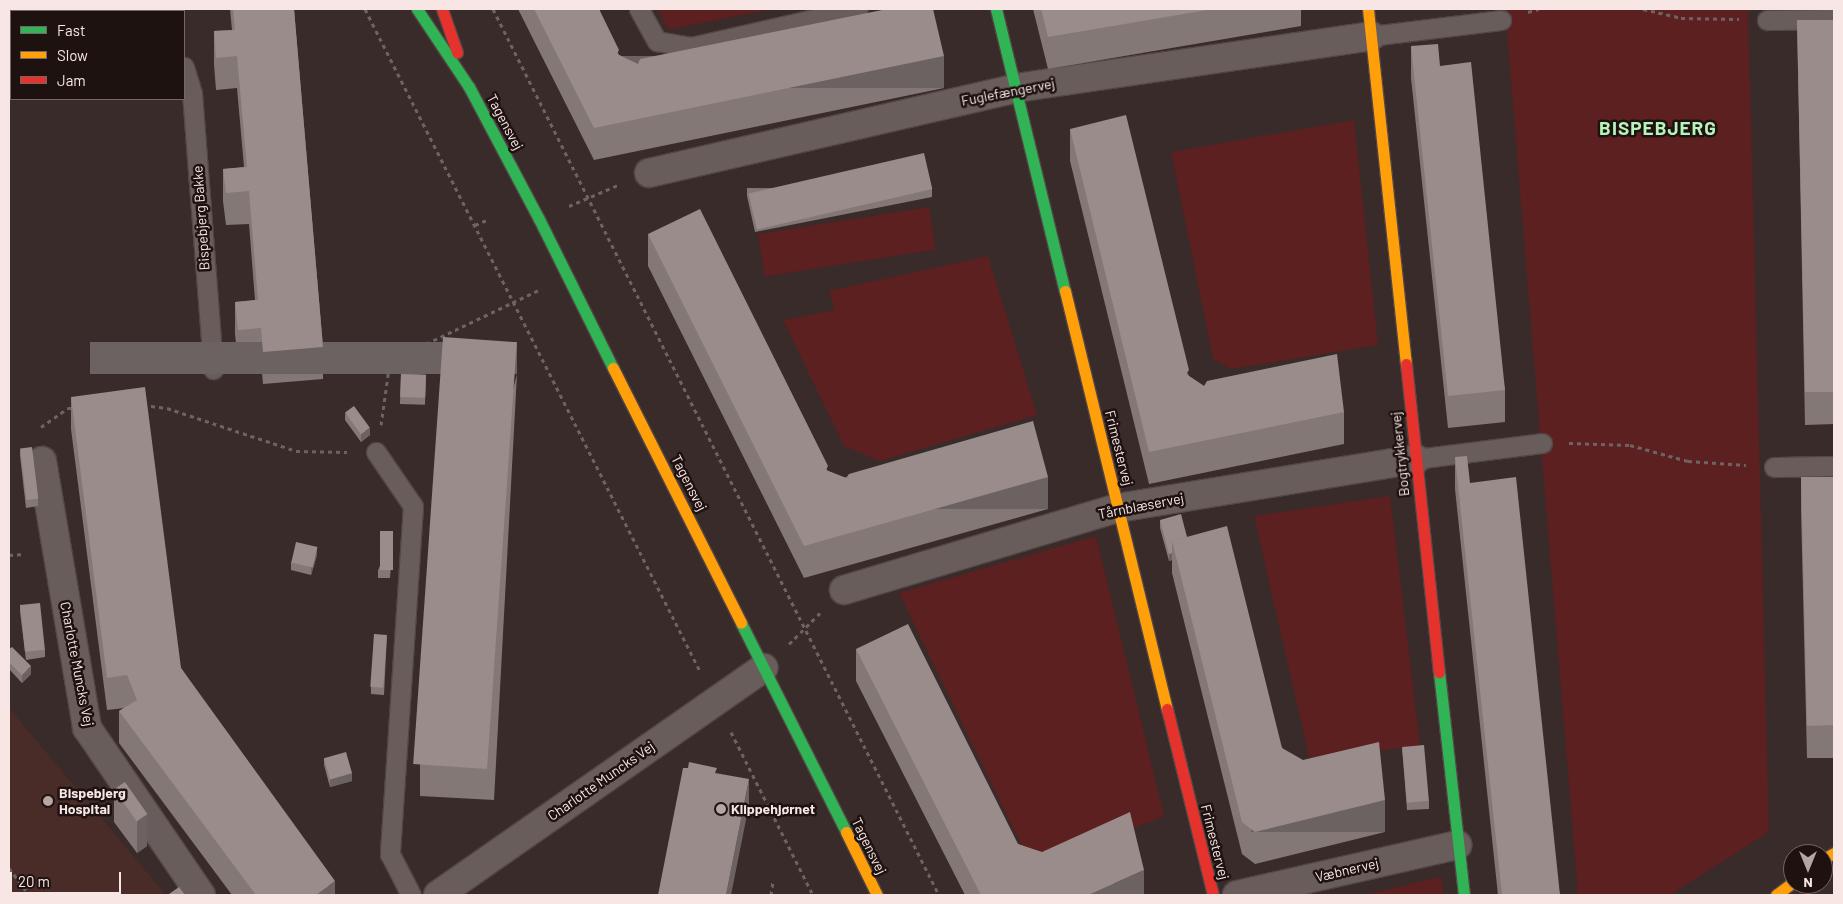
<!DOCTYPE html>
<html>
<head>
<meta charset="utf-8">
<style>
	body { margin:0 }
	#map { position:relative; width:1843px; height:904px; overflow:hidden; background:#392b29; font-family:Barlow,sans-serif }
	div>[style] { position:absolute }
	.built>* { inset:0; background:#492b28 }
	.green>* { inset:0; background:#5b201f; transform-origin:0 0 }
	.path>* { height:3px; margin-top:-1.5px; transform-origin:0; background:repeating-linear-gradient(90deg,#6e6362 0 4px,transparent 0 8px) }
	.roads { filter:drop-shadow(1px 0 #534645) drop-shadow(-1px 0 #534645) drop-shadow(0 1px #534645) drop-shadow(0 -1px #534645) }
	.lane>* { height:19px; margin:-9.5px; padding:0 9.5px; transform-origin:9.5px; border-radius:9.5px; background:#695d5c }
	.street>* { height:28px; margin:-14px; padding:0 14px; transform-origin:14px; border-radius:14px; background:#695d5c }
	.fast>* { height:11px; margin:-5.5px; padding:0 5.5px; transform-origin:5.5px; border-radius:5.5px; background:#30b455 }
	.slow>* { height:11px; margin:-5.5px; padding:0 5.5px; transform-origin:5.5px; border-radius:5.5px; background:#ff9f0a }
	.jam>* { height:11px; margin:-5.5px; padding:0 5.5px; transform-origin:5.5px; border-radius:5.5px; background:#e5322d }
	.wall>* { inset:0; background:#847877; transform-origin:0 0 }
	.shaded-wall>* { inset:0; background:#6b6261; transform-origin:0 0 }
	.building>* { inset:0; background:#998c8a; transform-origin:0 0 }
	.dots>* { width:14px; height:14px; translate:-50% -50%; box-sizing:border-box; border:2px solid #1e1211; border-radius:50% }
	span { translate:-50% -50%; white-space:nowrap; text-align:center; line-height:1.15; -webkit-text-stroke:5px #1e1211; paint-order:stroke }
	.street-label { font-size:14px; color:#f8e6e4 }
	.poi-label { font-size:14px; color:#f8e6e4; font-weight:700 }
	.left { translate:0 -50%; text-align:left }
	.district-label { font-size:19px; color:#b6f4ba; font-weight:700; letter-spacing:1px }
	.frame { position:absolute; inset:0; border:10px solid #f8e6e4; pointer-events:none }
	.legend { position:absolute; left:10px; top:10px; width:175px; height:90px; box-sizing:border-box; background:#1e1211; border:1px solid #756765; margin:0; padding:6px 9px; list-style:none; font-size:15px; color:#f8e6e4 }
	.legend li { display:flex; align-items:center; gap:10px; height:25px }
	.legend b { width:25px; border:1px solid #756765 }
	.north { position:absolute; left:1783px; top:844px; width:50px; height:50px; box-sizing:border-box; background:#1e1211; border:1px solid #756765; border-radius:50%; rotate:180deg; font-size:14px; font-weight:700; line-height:20px; text-align:center; color:#f8e6e4 }
	.north::after { content:''; display:block; margin:auto; width:18px; height:22px; background:#b5a5a3; clip-path:polygon(50% 0,100% 100%,50% 72%,0 100%) }
	.scale { position:absolute; left:10px; top:872px; width:111px; height:22px; box-sizing:border-box; border:2px solid #f8e6e4; border-top:0; padding-left:6px; font-size:15px; line-height:18px; white-space:nowrap; color:#f8e6e4; -webkit-text-stroke:4px #1e1211; paint-order:stroke }
</style>
</head>
<body>
<div id="map">
	<div class="built">
		<div style="clip-path:polygon(9px 708px,166px 895px,9px 895px)"></div>
	</div>
	<div class="green">
		<div style="clip-path:polygon(658px 9px,771px 9px,668px 30px)"></div>
		<div style="clip-path:polygon(1505px 9px,1748px 9px,1769px 832px,1670px 895px,1578px 895px)"></div>
		<div style="clip-path:polygon(1354px 120px,1378px 345px,1232px 369px,1213px 359px,1171px 152px)"></div>
		<div style="left:929px;top:207px;width:43px;height:173px;rotate:81deg"></div>
		<div style="clip-path:polygon(988px 256px,1037px 415px,880px 461px,844px 446px,783px 320px,835px 310px,829px 291px)"></div>
		<div style="clip-path:polygon(1390px 496px,1420px 745px,1310px 761px,1254px 516px)"></div>
		<div style="clip-path:polygon(1096px 536px,1164px 816px,1033px 869px,899px 593px)"></div>
		<div style="clip-path:polygon(1441px 877px,1444px 895px,1363px 895px)"></div>
	</div>
	<div class="path">
		<div style="left:365px;top:9px;width:742px;rotate:63.16deg"></div>
		<div style="left:493px;top:9px;width:992px;rotate:63.28deg"></div>
		<div style="left:1643px;top:9px;width:39px;rotate:13deg"></div>
		<div style="left:1681px;top:18px;width:58px;rotate:1deg"></div>
		<div style="left:1528px;top:12px;width:11px;rotate:-15deg"></div>
		<div style="left:569px;top:206px;width:53px;rotate:-23.2deg"></div>
		<div style="left:475px;top:225px;width:15px;rotate:-23deg"></div>
		<div style="left:143px;top:405px;width:24px;rotate:7deg"></div>
		<div style="left:167px;top:408px;width:136px;rotate:18.4deg"></div>
		<div style="left:296px;top:451px;width:51px;rotate:1.1deg"></div>
		<div style="left:381px;top:425px;width:65px;rotate:-82deg"></div>
		<div style="left:390px;top:361px;width:165px;rotate:-25.5deg"></div>
		<div style="left:41px;top:427px;width:33px;rotate:-35deg"></div>
		<div style="left:68px;top:408px;width:5px"></div>
		<div style="left:1569px;top:443px;width:61px;rotate:1.9deg"></div>
		<div style="left:1630px;top:445px;width:60px;rotate:15.4deg"></div>
		<div style="left:1688px;top:461px;width:58px;rotate:3.9deg"></div>
		<div style="left:9px;top:555px;width:15px;rotate:-4deg"></div>
		<div style="left:789px;top:644px;width:44px;rotate:-45deg"></div>
		<div style="left:731px;top:732px;width:182px;rotate:63.3deg"></div>
		<div style="left:9px;top:868px;width:34px;rotate:53deg"></div>
		<div style="left:771px;top:895px;width:14px;rotate:-82deg"></div>
	</div>
	<div class="roads">
		<div class="lane">
			<div style="left:166px;top:9px;width:2px;rotate:63deg"></div>
			<div style="left:639px;top:9px;width:37px;rotate:61deg"></div>
			<div style="left:657px;top:41px;width:35px;rotate:10deg"></div>
			<div style="left:691px;top:47px;width:171px;rotate:-12.8deg"></div>
			<div style="left:1767px;top:20px;width:67px;rotate:-0.9deg"></div>
			<div style="left:1371px;top:36px;width:131px;rotate:-7deg"></div>
			<div style="left:184px;top:67px;width:27px;rotate:73deg"></div>
			<div style="left:192px;top:93px;width:277px;rotate:85.6deg"></div>
			<div style="left:376px;top:452px;width:65px;rotate:55.6deg"></div>
			<div style="left:413px;top:506px;width:349px;rotate:93.8deg"></div>
			<div style="left:390px;top:854px;width:46px;rotate:62.9deg"></div>
			<div style="left:1416px;top:459px;width:127px;rotate:-7.2deg"></div>
			<div style="left:1774px;top:467px;width:60px;rotate:-1deg"></div>
		</div>
		<div class="street">
			<div style="left:649px;top:173px;width:377px;rotate:-13deg"></div>
			<div style="left:1016px;top:88px;width:359px;rotate:-8.3deg"></div>
			<div style="left:42px;top:461px;width:271px;rotate:80.4deg"></div>
			<div style="left:87px;top:728px;width:202px;rotate:55.7deg"></div>
			<div style="left:844px;top:590px;width:286px;rotate:-16.7deg"></div>
			<div style="left:1118px;top:508px;width:302px;rotate:-9.3deg"></div>
			<div style="left:438px;top:895px;width:397px;rotate:-34.9deg"></div>
			<div style="left:1237px;top:895px;width:226px;rotate:-12.8deg"></div>
		</div>
		<div class="fast">
			<div style="left:417px;top:9px;width:94px;rotate:56.3deg"></div>
			<div style="left:469px;top:87px;width:149px;rotate:62.1deg"></div>
			<div style="left:539px;top:219px;width:166px;rotate:63.6deg"></div>
			<div style="left:996px;top:9px;width:290px;rotate:76.3deg"></div>
			<div style="left:741px;top:623px;width:234px;rotate:63.3deg"></div>
			<div style="left:1439px;top:672px;width:224px;rotate:83.6deg"></div>
		</div>
		<div class="slow">
			<div style="left:1368px;top:9px;width:357px;rotate:83.9deg"></div>
			<div style="left:1065px;top:291px;width:430px;rotate:76.3deg"></div>
			<div style="left:613px;top:368px;width:285px;rotate:63.3deg"></div>
			<div style="left:846px;top:832px;width:70px;rotate:63.8deg"></div>
			<div style="left:1823px;top:859px;width:13px;rotate:-29deg"></div>
			<div style="left:1776px;top:895px;width:21px;rotate:-37deg"></div>
		</div>
		<div class="jam">
			<div style="left:442px;top:9px;width:46px;rotate:70.8deg"></div>
			<div style="left:1406px;top:364px;width:310px;rotate:83.9deg"></div>
			<div style="left:1167px;top:709px;width:192px;rotate:76.1deg"></div>
		</div>
	</div>
	<div class="wall">
		<div style="clip-path:polygon(230px 9px,294px 9px,323px 347px,323px 379px,263px 384px,261px 360px,238px 362px,235px 334px,235px 302px,255px 300px,249px 224px,226px 225px,223px 201px,223px 169px,244px 167px,237px 88px,216px 90px,214px 64px,214px 31px,232px 30px)"></div>
		<div style="clip-path:polygon(518px 9px,599px 9px,619px 55px,638px 64px,944px 88px,594px 160px)"></div>
		<div style="clip-path:polygon(1033px 9px,1301px 9px,1301px 26px,1048px 69px)"></div>
		<div style="clip-path:polygon(1399px 9px,1416px 9px,1399px 10px)"></div>
		<div style="clip-path:polygon(1797px 20px,1834px 20px,1834px 424px,1805px 425px)"></div>
		<div style="clip-path:polygon(1411px 46px,1440px 66px,1505px 390px,1505px 422px,1448px 428px,1411px 78px)"></div>
		<div style="clip-path:polygon(1070px 129px,1189px 376px,1204px 386px,1344px 412px,1344px 444px,1149px 484px,1070px 161px)"></div>
		<div style="clip-path:polygon(747px 188px,932px 189px,932px 197px,755px 232px,747px 196px)"></div>
		<div style="clip-path:polygon(648px 234px,828px 471px,846px 478px,1048px 509px,804px 578px,648px 266px)"></div>
		<div style="left:401px;top:374px;width:25px;height:30px;rotate:2deg"></div>
		<div style="clip-path:polygon(517px 374px,494px 800px,420px 796px,420px 764px)"></div>
		<div style="clip-path:polygon(71px 397px,181px 668px,335px 895px,232px 895px,119px 743px,119px 711px,125px 708px,107px 710px,71px 429px)"></div>
		<div style="clip-path:polygon(345px 413px,370px 435px,361px 442px,345px 420px)"></div>
		<div style="clip-path:polygon(20px 449px,38px 499px,38px 506px,26px 508px,20px 456px)"></div>
		<div style="clip-path:polygon(1455px 457px,1470px 483px,1560px 895px,1498px 895px,1455px 489px)"></div>
		<div style="clip-path:polygon(1801px 477px,1834px 477px,1834px 758px,1807px 758px,1801px 510px)"></div>
		<div style="clip-path:polygon(1160px 520px,1187px 537px,1282px 748px,1385px 832px,1255px 864px,1242px 854px,1172px 573px,1172px 560px,1169px 561px,1160px 528px)"></div>
		<div style="clip-path:polygon(393px 539px,390px 578px,378px 578px,378px 570px)"></div>
		<div style="clip-path:polygon(317px 555px,311px 575px,291px 570px,291px 562px)"></div>
		<div style="clip-path:polygon(20px 604px,45px 650px,45px 657px,26px 660px,20px 612px)"></div>
		<div style="clip-path:polygon(387px 635px,384px 695px,371px 694px,371px 687px)"></div>
		<div style="clip-path:polygon(9px 649px,31px 674px,22px 683px,9px 669px)"></div>
		<div style="clip-path:polygon(856px 649px,1018px 844px,1144px 895px,965px 895px,856px 681px)"></div>
		<div style="clip-path:polygon(1402px 747px,1429px 801px,1429px 809px,1407px 810px)"></div>
		<div style="clip-path:polygon(324px 758px,352px 781px,330px 787px,324px 765px)"></div>
		<div style="clip-path:polygon(125px 782px,147px 846px,137px 853px,114px 822px,114px 789px)"></div>
	</div>
	<div class="shaded-wall">
		<div style="left:944px;top:56px;width:32px;height:357px;rotate:90deg"></div>
		<div style="left:517px;top:342px;width:32px;height:427px;rotate:90deg"></div>
		<div style="clip-path:polygon(370px 428px,370px 435px,361px 442px,361px 434px)"></div>
		<div style="left:1048px;top:477px;width:32px;height:254px;rotate:90deg"></div>
		<div style="clip-path:polygon(317px 547px,317px 555px,311px 575px,311px 568px)"></div>
		<div style="clip-path:polygon(1172px 553px,1172px 560px,1169px 561px,1169px 554px)"></div>
		<div style="clip-path:polygon(31px 666px,31px 674px,22px 683px,22px 675px)"></div>
		<div style="clip-path:polygon(352px 773px,352px 781px,330px 787px,330px 779px)"></div>
		<div style="clip-path:polygon(749px 779px,749px 805px,731px 895px,726px 895px)"></div>
		<div style="left:1385px;top:800px;width:32px;height:134px;rotate:90deg"></div>
		<div style="clip-path:polygon(147px 814px,147px 846px,137px 853px,137px 821px)"></div>
		<div style="clip-path:polygon(1144px 870px,1144px 895px,1088px 895px)"></div>
		<div style="clip-path:polygon(335px 881px,335px 895px,316px 895px)"></div>
	</div>
	<div class="building">
		<div style="clip-path:polygon(233px 9px,294px 9px,323px 347px,263px 352px,261px 328px,238px 330px,235px 302px,258px 300px,249px 191px,226px 193px,223px 169px,247px 167px,237px 56px,216px 58px,214px 31px,235px 30px)"></div>
		<div style="clip-path:polygon(534px 9px,599px 9px,619px 50px,617px 54px,638px 64px,640px 59px,887px 9px,933px 9px,944px 56px,594px 128px)"></div>
		<div style="clip-path:polygon(1041px 9px,1213px 9px,1048px 37px)"></div>
		<div style="clip-path:polygon(1797px 20px,1834px 20px,1834px 392px,1805px 392px)"></div>
		<div style="clip-path:polygon(1438px 44px,1440px 66px,1471px 62px,1505px 390px,1448px 396px,1411px 46px)"></div>
		<div style="clip-path:polygon(1126px 115px,1189px 370px,1186px 374px,1204px 386px,1207px 381px,1337px 354px,1344px 412px,1149px 452px,1070px 129px)"></div>
		<div style="left:924px;top:153px;width:37px;height:180px;rotate:77deg"></div>
		<div style="clip-path:polygon(700px 209px,828px 466px,826px 470px,846px 478px,849px 474px,1033px 421px,1048px 477px,804px 546px,648px 234px)"></div>
		<div style="left:443px;top:337px;width:74px;height:428px;rotate:4deg"></div>
		<div style="left:401px;top:374px;width:25px;height:23px;rotate:2deg"></div>
		<div style="clip-path:polygon(145px 387px,181px 668px,335px 881px,316px 895px,256px 895px,119px 711px,137px 700px,127px 675px,107px 678px,71px 397px)"></div>
		<div style="left:354px;top:406px;width:27px;height:11px;rotate:54deg"></div>
		<div style="left:32px;top:447px;width:52px;height:12px;rotate:83deg"></div>
		<div style="clip-path:polygon(1467px 456px,1470px 483px,1516px 477px,1560px 895px,1502px 895px,1455px 457px)"></div>
		<div style="clip-path:polygon(1801px 477px,1834px 477px,1834px 725px,1807px 726px)"></div>
		<div style="clip-path:polygon(1181px 514px,1187px 537px,1172px 541px,1172px 553px,1169px 554px,1160px 520px)"></div>
		<div style="clip-path:polygon(1227px 526px,1282px 748px,1303px 760px,1379px 742px,1385px 800px,1255px 832px,1242px 822px,1172px 541px)"></div>
		<div style="left:380px;top:531px;width:13px;height:39px"></div>
		<div style="left:296px;top:542px;width:22px;height:21px;rotate:13deg"></div>
		<div style="left:40px;top:603px;width:47px;height:20px;rotate:84deg"></div>
		<div style="clip-path:polygon(908px 624px,1018px 844px,1042px 852px,1130px 812px,1144px 870px,1088px 895px,981px 895px,856px 649px)"></div>
		<div style="left:374px;top:634px;width:13px;height:53px;rotate:4deg"></div>
		<div style="clip-path:polygon(12px 647px,31px 666px,22px 675px,9px 662px,9px 649px)"></div>
		<div style="left:1424px;top:745px;width:56px;height:22px;rotate:85deg"></div>
		<div style="left:346px;top:752px;width:22px;height:23px;rotate:74deg"></div>
		<div style="clip-path:polygon(689px 762px,717px 768px,715px 773px,749px 779px,726px 895px,658px 895px,683px 768px,688px 768px)"></div>
		<div style="left:125px;top:782px;width:39px;height:13px;rotate:55deg"></div>
		<div style="clip-path:polygon(179px 887px,185px 895px,170px 895px,169px 894px)"></div>
	</div>
	<div class="dots">
		<div style="left:48px;top:801px;background:#b5a5a3"></div>
		<div style="left:721px;top:809px;background:#b5a5a3"></div>
	</div>
	<div class="street-label">
		<span style="left:1008px;top:92px;rotate:-11deg">Fuglefængervej</span>
		<span style="left:505px;top:122px;rotate:62deg">Tagensvej</span>
		<span style="left:201px;top:218px;rotate:-94deg">Bispebjerg Bakke</span>
		<span style="left:1119px;top:448px;rotate:76deg">Frimestervej</span>
		<span style="left:1400px;top:454px;rotate:-96deg">Bogtrykkervej</span>
		<span style="left:689px;top:483px;rotate:63deg">Tagensvej</span>
		<span style="left:1141px;top:506px;rotate:-11deg">Tårnblæservej</span>
		<span style="left:77px;top:664px;rotate:79deg">Charlotte Muncks Vej</span>
		<span style="left:601px;top:781px;rotate:-35deg">Charlotte Muncks Vej</span>
		<span style="left:1215px;top:842px;rotate:76deg">Frimestervej</span>
		<span style="left:869px;top:846px;rotate:64deg">Tagensvej</span>
		<span style="left:1347px;top:870px;rotate:-13deg">Væbnervej</span>
	</div>
	<div class="poi-label">
		<span class="left" style="left:59px;top:801px">Bispebjerg<br>Hospital</span>
		<span class="left" style="left:731px;top:809px">Klippehjørnet</span>
	</div>
	<div class="district-label">
		<span style="left:1658px;top:128px">BISPEBJERG</span>
	</div>
	<div class="frame"></div>
	<ul class="legend">
	<li><b style="height:6px;background:#30b455"></b>Fast</li>
	<li><b style="height:6px;background:#ff9f0a"></b>Slow</li>
	<li><b style="height:6px;background:#e5322d"></b>Jam</li>
	</ul>
	<div class="north">N</div>
	<div class="scale">20 m</div>
</div>
</body>
</html>
